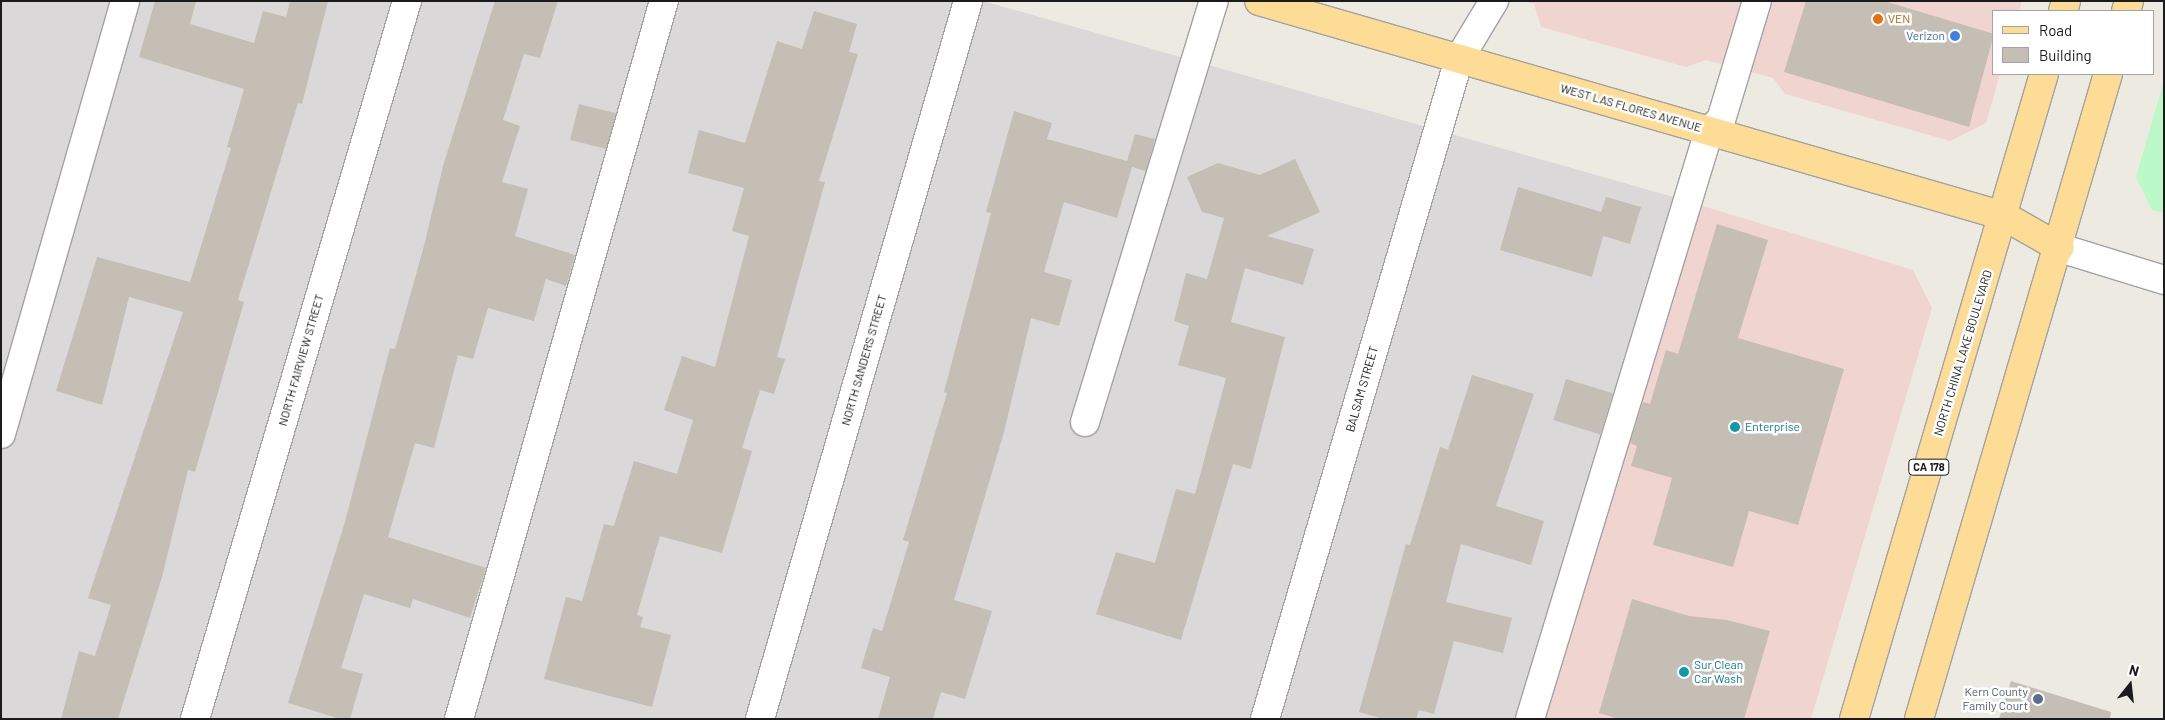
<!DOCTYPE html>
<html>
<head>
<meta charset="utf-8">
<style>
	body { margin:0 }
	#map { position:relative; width:2165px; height:720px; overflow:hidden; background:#edebe1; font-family:Barlow,sans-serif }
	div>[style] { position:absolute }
	.residential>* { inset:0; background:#dad8d8 }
	.commercial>* { inset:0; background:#efd4cf }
	.park>* { inset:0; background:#bbfac8 }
	.building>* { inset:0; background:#c5beb4; transform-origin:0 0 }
	.roads { filter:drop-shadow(1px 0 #a2a2a2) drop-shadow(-1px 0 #a2a2a2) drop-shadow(0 1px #a2a2a2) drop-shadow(0 -1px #a2a2a2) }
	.minor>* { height:28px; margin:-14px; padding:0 14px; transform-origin:14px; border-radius:14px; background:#fff }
	.major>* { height:28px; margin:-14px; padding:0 14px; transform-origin:14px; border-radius:14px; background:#fddd96 }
	.dots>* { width:14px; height:14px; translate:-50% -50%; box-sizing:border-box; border:2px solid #fff; border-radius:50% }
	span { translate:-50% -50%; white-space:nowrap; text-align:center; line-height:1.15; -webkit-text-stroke:5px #fff; paint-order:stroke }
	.shield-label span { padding:1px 4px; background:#fff; border:1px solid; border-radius:4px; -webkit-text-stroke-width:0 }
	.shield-label { font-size:11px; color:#1b1b1b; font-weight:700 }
	.food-label { font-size:12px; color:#c56008 }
	.left { translate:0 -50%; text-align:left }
	.shop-label { font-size:12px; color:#366cbe }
	.right { translate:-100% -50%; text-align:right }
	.street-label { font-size:12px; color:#1b1b1b }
	.culture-label { font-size:12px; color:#0d838f }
	.service-label { font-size:12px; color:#4e5e75 }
	.frame { position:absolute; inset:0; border:2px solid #1b1b1b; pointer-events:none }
	.legend { position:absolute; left:1992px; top:10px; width:162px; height:65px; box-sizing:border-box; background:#fff; border:1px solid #a4a4a4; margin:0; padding:6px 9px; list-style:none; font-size:15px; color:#1b1b1b }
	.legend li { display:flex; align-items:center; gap:10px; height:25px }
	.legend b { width:25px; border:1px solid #a4a4a4 }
	.north { position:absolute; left:2105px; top:660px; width:50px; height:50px; -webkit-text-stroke:4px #fff; paint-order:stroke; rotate:16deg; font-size:14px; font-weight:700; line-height:20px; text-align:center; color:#1b1b1b }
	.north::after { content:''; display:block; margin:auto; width:18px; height:22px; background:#1b1b1b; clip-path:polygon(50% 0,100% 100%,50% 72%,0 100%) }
</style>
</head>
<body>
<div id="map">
	<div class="residential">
		<div style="clip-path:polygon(1px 1px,983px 1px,1677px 198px,1523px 719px,1px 719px)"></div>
	</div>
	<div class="commercial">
		<div style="clip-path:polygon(1524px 1px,2022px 1px,2019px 11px,1994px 11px,1994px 74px,2000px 74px,1986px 123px,1950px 141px,1785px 94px,1773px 78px,1706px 60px,1686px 67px,1541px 27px,1534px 4px)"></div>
		<div style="clip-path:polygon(1677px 198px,1913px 270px,1932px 308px,1811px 719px,1523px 719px)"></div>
	</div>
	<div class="park">
		<div style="clip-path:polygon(2164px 80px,2164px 213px,2152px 210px,2136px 177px)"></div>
	</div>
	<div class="building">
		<div style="clip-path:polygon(155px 1px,196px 1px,190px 24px,254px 43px,263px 11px,286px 17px,290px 1px,328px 1px,302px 104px,298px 103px,238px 300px,244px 302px,195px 472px,188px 470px,162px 577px,118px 719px,61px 719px,79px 651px,95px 656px,111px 605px,88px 598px,183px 312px,129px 297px,102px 405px,56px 391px,97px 257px,190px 282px,231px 148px,227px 147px,244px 89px,139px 57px)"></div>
		<div style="clip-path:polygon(495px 1px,558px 1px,540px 58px,524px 54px,503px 120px,520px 126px,502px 182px,528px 189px,515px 236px,575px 255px,566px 286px,546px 279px,534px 321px,488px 308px,473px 359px,458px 355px,434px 448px,415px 443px,388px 537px,486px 568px,470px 618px,413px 599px,410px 608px,364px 594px,341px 668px,363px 674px,350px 719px,340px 719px,288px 703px,345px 522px,390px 348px,395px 349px,424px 246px,443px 166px)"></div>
		<div style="clip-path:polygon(1806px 1px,1884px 1px,1994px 34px,1969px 127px,1784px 72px)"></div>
		<div style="clip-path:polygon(814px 11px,857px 24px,849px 52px,858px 54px,819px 181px,825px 182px,777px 357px,785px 359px,774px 394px,760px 390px,742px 448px,752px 451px,722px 553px,660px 536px,637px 615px,643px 617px,640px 627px,671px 635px,652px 707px,544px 679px,566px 597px,582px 601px,604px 524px,614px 526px,634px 461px,677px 474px,693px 420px,664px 410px,682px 356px,715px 367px,749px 236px,732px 231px,744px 188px,688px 173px,699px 130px,745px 143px,777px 41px,802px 49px)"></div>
		<div style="left:579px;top:104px;width:38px;height:37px;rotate:14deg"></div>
		<div style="clip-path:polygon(1014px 111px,1052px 123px,1047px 139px,1127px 161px,1135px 134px,1155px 139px,1146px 171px,1132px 167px,1117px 218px,1064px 202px,1044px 272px,1072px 280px,1059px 326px,1031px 318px,1004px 432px,954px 600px,992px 611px,965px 699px,941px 692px,933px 719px,878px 719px,890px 677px,861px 668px,873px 628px,882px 631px,909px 542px,903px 540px,947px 393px,944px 392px,991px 213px,986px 212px)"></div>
		<div style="clip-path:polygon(1295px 159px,1320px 212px,1267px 236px,1314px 249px,1303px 285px,1245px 268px,1231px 322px,1285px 337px,1251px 469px,1233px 464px,1181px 640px,1096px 614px,1116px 552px,1155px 563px,1176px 489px,1195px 494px,1226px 378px,1178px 365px,1189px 326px,1174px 321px,1186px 273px,1207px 279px,1224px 218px,1202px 212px,1187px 177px,1218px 163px,1260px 175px)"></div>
		<div style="clip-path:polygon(1518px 187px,1601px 212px,1606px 197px,1641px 207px,1630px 244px,1603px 236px,1592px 277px,1500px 250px)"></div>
		<div style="clip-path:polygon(1717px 224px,1768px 240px,1738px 338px,1844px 369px,1798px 525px,1749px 511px,1733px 567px,1653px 545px,1672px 478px,1631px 466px,1637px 446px,1630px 443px,1643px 402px,1650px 404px,1666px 350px,1678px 354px)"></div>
		<div style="clip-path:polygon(1472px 375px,1534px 394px,1496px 506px,1544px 521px,1531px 565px,1461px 544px,1446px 602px,1512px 618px,1503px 653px,1454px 641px,1434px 714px,1419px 710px,1416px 719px,1383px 719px,1359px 712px,1406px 544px,1410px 545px,1440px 447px,1448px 450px)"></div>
		<div style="left:1566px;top:379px;width:49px;height:43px;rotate:17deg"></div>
		<div style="clip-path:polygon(1632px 599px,1689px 616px,1727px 620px,1770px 631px,1744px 719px,1619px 719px,1599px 713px)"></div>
		<div style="clip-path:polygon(2011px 681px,2111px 712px,2110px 719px,1999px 719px)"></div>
	</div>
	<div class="roads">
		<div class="minor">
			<div style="left:2060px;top:248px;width:109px;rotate:17.1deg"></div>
			<div style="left:1085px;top:422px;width:440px;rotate:-73deg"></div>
			<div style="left:1px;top:434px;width:450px;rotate:-74deg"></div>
			<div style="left:195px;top:719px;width:749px;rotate:-73.55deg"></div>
			<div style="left:459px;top:719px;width:747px;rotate:-74.07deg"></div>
			<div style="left:760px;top:719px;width:748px;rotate:-73.84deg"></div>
			<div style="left:1265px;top:719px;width:688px;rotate:-73.62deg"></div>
			<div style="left:1459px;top:59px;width:68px;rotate:-58.9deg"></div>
			<div style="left:1530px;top:719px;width:615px;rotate:-73.07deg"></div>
			<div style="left:1709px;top:131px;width:16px;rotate:-43deg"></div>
			<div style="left:1721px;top:120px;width:124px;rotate:-73.2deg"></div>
		</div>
		<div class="major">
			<div style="left:1259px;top:1px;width:775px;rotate:16.1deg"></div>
			<div style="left:2004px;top:216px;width:64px;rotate:29.7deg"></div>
			<div style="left:2063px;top:11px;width:10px;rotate:-73deg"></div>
			<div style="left:2126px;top:11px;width:10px;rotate:-73deg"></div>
			<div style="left:1854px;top:719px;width:672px;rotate:-73.59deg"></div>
			<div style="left:1919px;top:719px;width:672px;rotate:-73.67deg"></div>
		</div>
	</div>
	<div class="dots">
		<div style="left:1878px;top:19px;background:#e8710a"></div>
		<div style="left:1955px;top:36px;background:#3f7fe0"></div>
		<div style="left:1735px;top:427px;background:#0f9aa8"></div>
		<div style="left:1684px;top:672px;background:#0f9aa8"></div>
		<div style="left:2038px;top:699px;background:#5c6f8a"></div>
	</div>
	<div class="shield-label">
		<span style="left:1929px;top:467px">CA 178</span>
	</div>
	<div class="food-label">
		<span class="left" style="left:1888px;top:19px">VEN</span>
	</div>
	<div class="shop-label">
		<span class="right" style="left:1945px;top:36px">Verizon</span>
	</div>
	<div class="street-label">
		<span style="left:1631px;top:108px;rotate:16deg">WEST LAS FLORES AVENUE</span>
		<span style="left:1963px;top:353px;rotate:-73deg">NORTH CHINA LAKE BOULEVARD</span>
		<span style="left:301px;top:360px;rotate:-74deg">NORTH FAIRVIEW STREET</span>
		<span style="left:864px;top:360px;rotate:-74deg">NORTH SANDERS STREET</span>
		<span style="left:1362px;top:389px;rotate:-74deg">BALSAM STREET</span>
	</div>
	<div class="culture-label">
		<span class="left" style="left:1745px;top:427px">Enterprise</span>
		<span class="left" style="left:1694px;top:672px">Sur Clean<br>Car Wash</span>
	</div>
	<div class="service-label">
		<span class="right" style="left:2028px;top:699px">Kern County<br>Family Court</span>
	</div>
	<div class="frame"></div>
	<ul class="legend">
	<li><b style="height:6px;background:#fddd96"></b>Road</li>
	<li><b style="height:14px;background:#c5beb4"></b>Building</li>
	</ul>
	<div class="north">N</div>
</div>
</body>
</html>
